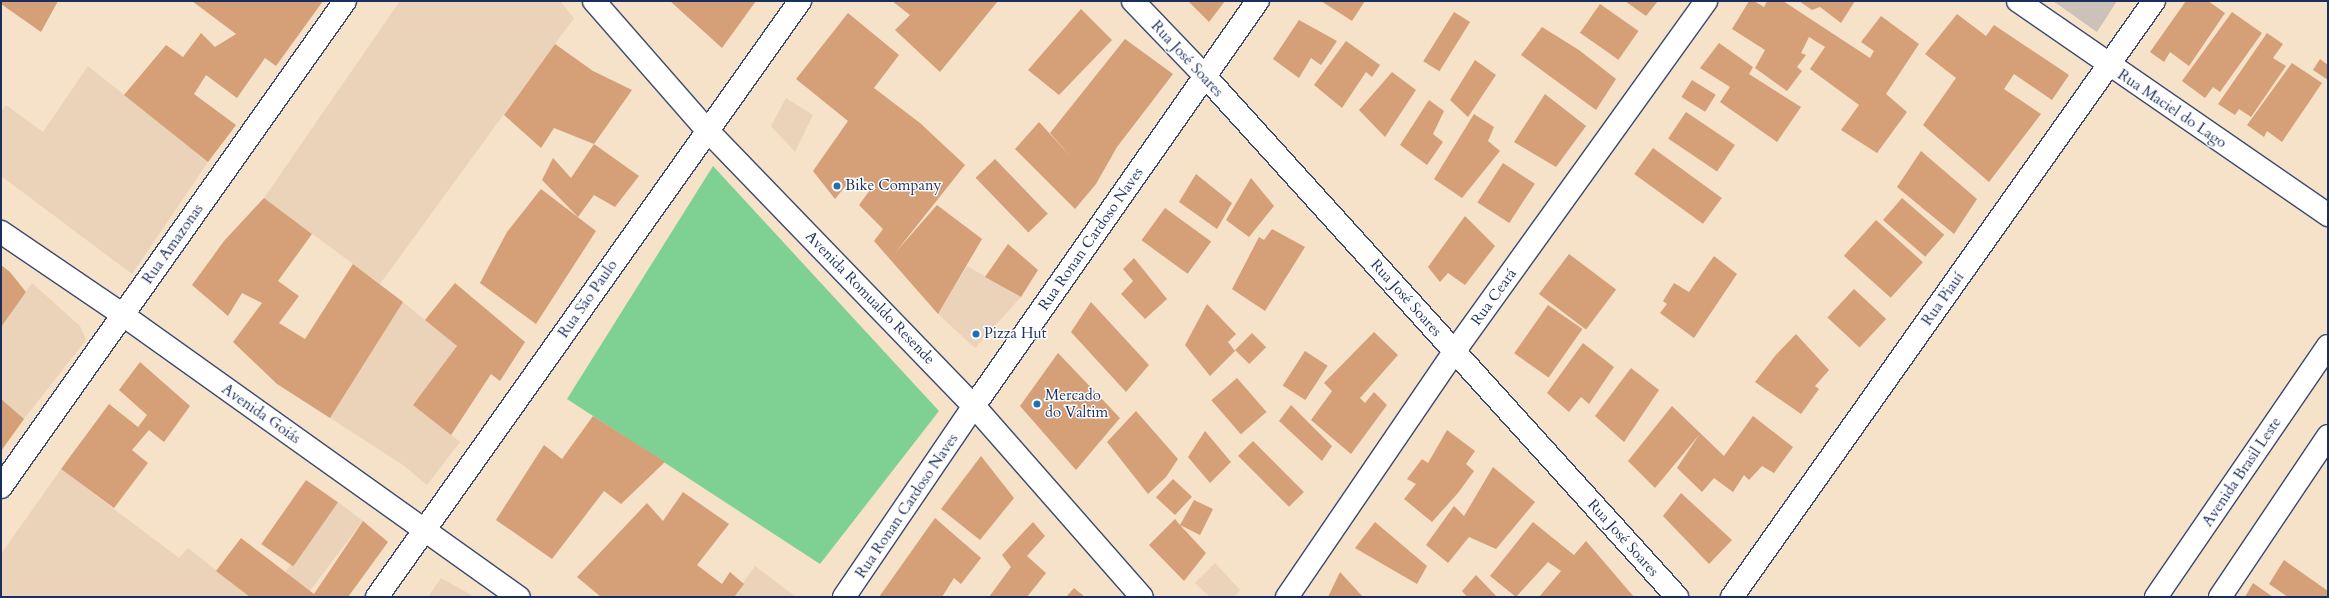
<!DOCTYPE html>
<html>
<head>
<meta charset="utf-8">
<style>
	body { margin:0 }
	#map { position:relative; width:2329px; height:598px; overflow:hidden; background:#f6e2c9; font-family:Cardo,serif }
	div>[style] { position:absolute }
	.built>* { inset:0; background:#ead3b9; transform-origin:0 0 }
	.industrial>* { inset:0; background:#ccc2b9 }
	.green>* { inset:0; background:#7fd193 }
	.building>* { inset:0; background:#d59f77; transform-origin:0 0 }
	.roads { filter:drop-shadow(1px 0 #3c4a6e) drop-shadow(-1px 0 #3c4a6e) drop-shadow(0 1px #3c4a6e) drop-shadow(0 -1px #3c4a6e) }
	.minor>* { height:22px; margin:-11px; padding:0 11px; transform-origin:11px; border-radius:11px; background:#fff }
	.dots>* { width:11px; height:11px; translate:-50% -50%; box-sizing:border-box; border:2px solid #fff; border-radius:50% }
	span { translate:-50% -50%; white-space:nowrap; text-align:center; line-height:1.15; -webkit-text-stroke:3px #fff; paint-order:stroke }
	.street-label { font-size:15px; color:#1b2f5e }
	.poi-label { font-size:15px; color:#1b2f5e }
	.left { translate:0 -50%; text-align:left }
	.frame { position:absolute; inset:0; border:2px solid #1b2f5e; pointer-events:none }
</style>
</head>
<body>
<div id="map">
	<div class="built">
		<div style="clip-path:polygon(400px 1px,560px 1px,574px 18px,380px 284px,264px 198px)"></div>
		<div style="clip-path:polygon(88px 66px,208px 162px,132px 274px,1px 176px,1px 112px,6px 105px,43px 132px)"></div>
		<div style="clip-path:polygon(786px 98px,813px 115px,795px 152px,771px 126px)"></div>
		<div style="clip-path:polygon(967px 266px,1021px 297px,975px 348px,938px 314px)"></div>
		<div style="clip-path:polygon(32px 283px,80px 326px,86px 340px,24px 419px,1px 400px,1px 327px)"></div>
		<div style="clip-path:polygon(403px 302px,457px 346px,414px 405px,460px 442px,427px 485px,403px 465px,330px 418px)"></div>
		<div style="clip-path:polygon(61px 469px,179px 558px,188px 548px,250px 597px,1px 597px,1px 554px)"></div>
		<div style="left:338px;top:502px;width:31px;height:88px;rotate:37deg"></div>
		<div style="clip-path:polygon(1215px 563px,1240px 590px,1234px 597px,1210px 597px,1195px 583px)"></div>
		<div style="clip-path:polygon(755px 566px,796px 597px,733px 597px)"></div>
		<div style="clip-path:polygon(441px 578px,475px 597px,428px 597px)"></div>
	</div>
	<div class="industrial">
		<div style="clip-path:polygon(2053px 1px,2117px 1px,2097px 32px)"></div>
	</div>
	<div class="green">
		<div style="clip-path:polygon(713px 166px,939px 411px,820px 564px,567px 399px)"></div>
	</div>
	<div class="building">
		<div style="clip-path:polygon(1px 1px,58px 1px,41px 32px,1px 4px)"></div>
		<div style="clip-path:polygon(192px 1px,323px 1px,276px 66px,265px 58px,237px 98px,206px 75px,194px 94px,236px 125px,208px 162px,124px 95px,166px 45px,183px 57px,201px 33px,215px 47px,236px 34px)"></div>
		<div style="clip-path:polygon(670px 1px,756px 1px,722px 48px)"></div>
		<div style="clip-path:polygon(892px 1px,998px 1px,940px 72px,895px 30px,910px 15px)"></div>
		<div style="clip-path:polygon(1188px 1px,1225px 1px,1209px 22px)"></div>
		<div style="clip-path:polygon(1321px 1px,1365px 1px,1352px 21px)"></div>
		<div style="clip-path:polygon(1625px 1px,1658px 1px,1646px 16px)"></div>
		<div style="clip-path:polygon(1749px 1px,1754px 1px,1764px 7px,1767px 1px,1783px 1px,1870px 58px,1874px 51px,1861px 42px,1881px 16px,1919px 44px,1886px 94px,1907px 112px,1877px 153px,1841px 130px,1859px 105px,1810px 69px,1825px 47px,1809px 37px,1801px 53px,1806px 55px,1797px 67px,1802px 71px,1787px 91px,1755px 68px,1765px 50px,1732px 29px)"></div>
		<div style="clip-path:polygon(1799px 1px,1855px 1px,1841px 23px,1820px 7px,1812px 10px)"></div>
		<div style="clip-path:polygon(2186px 1px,2208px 1px,2225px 13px,2189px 66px,2170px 52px,2164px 62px,2150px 52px)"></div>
		<div style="left:1600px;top:4px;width:47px;height:35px;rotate:35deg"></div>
		<div style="clip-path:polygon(1081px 9px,1112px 40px,1059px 95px,1028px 70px)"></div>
		<div style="left:1454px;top:12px;width:19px;height:58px;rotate:32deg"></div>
		<div style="clip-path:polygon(2232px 12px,2262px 33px,2220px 92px,2213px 87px,2205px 98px,2182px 81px)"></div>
		<div style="clip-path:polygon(848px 13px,899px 55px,874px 88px,920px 123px,965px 165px,895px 253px,937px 205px,982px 239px,938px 314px,874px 241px,883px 229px,859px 205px,873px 186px,853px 177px,835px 199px,813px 171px,848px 121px,796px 79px)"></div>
		<div style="clip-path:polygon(1957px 14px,1986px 36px,1994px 25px,2069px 75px,2052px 100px,2014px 74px,2004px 89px,2041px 114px,1989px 182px,1923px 125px,1956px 78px,1925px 54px)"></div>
		<div style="clip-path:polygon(1299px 20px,1337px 41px,1321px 65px,1311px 58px,1299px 78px,1273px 59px)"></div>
		<div style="clip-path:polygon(1542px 27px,1579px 50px,1616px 79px,1596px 110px,1521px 55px)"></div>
		<div style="clip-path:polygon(2267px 33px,2283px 44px,2273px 58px,2286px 66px,2251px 117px,2239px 109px,2235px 115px,2218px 104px)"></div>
		<div style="clip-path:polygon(1125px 39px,1173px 74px,1117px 147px,1096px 184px,1075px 209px,1015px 149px,1039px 122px,1073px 159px,1050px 133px)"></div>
		<div style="clip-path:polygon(1346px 41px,1380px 65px,1372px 77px,1366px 72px,1342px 108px,1314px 85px)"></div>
		<div style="clip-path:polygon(1719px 43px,1753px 67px,1749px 74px,1801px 107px,1777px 142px,1720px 102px,1730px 87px,1700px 68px)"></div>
		<div style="clip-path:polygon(555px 44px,593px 71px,632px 90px,594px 144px,554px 128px,541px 148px,504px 115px)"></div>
		<div style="clip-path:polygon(2320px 59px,2328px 65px,2328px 80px,2313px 70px)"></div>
		<div style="clip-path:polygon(1475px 60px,1496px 75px,1468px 117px,1450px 100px)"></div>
		<div style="clip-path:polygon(2292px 63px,2322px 83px,2282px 142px,2267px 131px,2264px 137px,2247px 125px)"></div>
		<div style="clip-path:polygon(1392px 72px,1416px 90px,1385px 137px,1359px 110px)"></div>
		<div style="left:1692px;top:80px;width:28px;height:20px;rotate:32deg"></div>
		<div style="clip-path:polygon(1545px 94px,1586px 126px,1556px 167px,1514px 142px)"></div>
		<div style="clip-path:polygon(1429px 100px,1444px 111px,1433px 134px,1443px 142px,1427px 165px,1400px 145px)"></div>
		<div style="left:1686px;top:112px;width:59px;height:32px;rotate:34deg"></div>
		<div style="clip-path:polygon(1474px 114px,1494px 127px,1488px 141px,1500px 151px,1462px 198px,1434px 179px)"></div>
		<div style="clip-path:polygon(594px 144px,639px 176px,615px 207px,594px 195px,578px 217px,542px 180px,553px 158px,571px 178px)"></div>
		<div style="left:1653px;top:148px;width:85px;height:32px;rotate:36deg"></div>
		<div style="clip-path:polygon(1921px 151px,1977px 199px,1954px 234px,1897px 187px)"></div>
		<div style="left:995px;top:159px;width:76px;height:27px;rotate:46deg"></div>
		<div style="left:1503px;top:163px;width:38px;height:47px;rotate:33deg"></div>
		<div style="clip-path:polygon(1196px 174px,1232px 203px,1217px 229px,1179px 202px)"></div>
		<div style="clip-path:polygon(1251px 178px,1274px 206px,1249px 237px,1226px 220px)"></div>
		<div style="clip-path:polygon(541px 189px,596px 231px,536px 324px,480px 283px,507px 232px)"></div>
		<div style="clip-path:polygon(264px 198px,312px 234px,278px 281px,299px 296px,279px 323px,305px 339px,353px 264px,403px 302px,330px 418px,277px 384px,233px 342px,262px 303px,242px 293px,228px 316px,192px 285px,224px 241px)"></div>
		<div style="left:1902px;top:198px;width:56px;height:29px;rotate:41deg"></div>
		<div style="left:1165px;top:208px;width:57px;height:40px;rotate:36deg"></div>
		<div style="clip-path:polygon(1465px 216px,1495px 246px,1465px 285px,1448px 273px,1440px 282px,1428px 267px)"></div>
		<div style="left:1876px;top:220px;width:63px;height:48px;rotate:42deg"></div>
		<div style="clip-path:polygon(1272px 229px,1305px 247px,1265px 311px,1232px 289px,1259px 237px,1264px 240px)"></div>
		<div style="clip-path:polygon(1008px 244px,1038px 270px,1021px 297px,985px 277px)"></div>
		<div style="left:1569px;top:254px;width:59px;height:50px;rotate:37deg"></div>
		<div style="clip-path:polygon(1714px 256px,1737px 274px,1694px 338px,1660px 313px,1667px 304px,1663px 301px,1674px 283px,1689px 292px)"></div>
		<div style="clip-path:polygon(1134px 258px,1167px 299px,1145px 319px,1121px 294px,1133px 281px,1123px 269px)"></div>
		<div style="clip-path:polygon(1px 265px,10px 272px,26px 292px,1px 327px)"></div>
		<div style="clip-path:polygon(455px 283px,525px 342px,500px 381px,491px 374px,451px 435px,413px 405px,457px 346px,425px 320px)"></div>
		<div style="left:1854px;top:289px;width:44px;height:39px;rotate:43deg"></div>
		<div style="clip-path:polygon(1091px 302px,1149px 365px,1126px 392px,1071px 332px)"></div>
		<div style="clip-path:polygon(1207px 304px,1236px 334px,1228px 342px,1235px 351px,1210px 376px,1185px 345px)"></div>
		<div style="left:1548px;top:305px;width:42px;height:59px;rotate:35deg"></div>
		<div style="clip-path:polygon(1374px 332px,1398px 355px,1360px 398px,1365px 403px,1374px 392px,1387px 405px,1351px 454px,1311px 420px,1332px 391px,1324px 383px)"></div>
		<div style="left:1252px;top:333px;width:20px;height:24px;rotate:45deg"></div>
		<div style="clip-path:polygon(1796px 334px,1829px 370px,1815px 386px,1819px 389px,1801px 414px,1755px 382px,1775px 356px)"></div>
		<div style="clip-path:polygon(1583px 343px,1614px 367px,1589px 404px,1581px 397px,1569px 412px,1547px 393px)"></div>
		<div style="left:1305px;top:351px;width:27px;height:41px;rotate:33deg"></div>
		<div style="clip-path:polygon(1058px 353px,1120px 418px,1076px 470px,1020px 406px)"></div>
		<div style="clip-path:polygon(140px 362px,190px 406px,164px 442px,149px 430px,132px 450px,148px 463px,114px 508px,61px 469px,109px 404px,138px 427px,147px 415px,119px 390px)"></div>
		<div style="clip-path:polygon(1631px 368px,1659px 390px,1624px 442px,1595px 416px)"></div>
		<div style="left:1237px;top:378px;width:45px;height:34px;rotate:49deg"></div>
		<div style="clip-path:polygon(1px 399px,24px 419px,1px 451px)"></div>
		<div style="clip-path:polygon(1291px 405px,1332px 446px,1322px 461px,1279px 421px)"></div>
		<div style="clip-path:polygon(1672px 406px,1724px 456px,1753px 416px,1793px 447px,1774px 473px,1762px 466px,1749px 480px,1744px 475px,1733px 492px,1714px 478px,1702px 492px,1677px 468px,1699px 435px,1655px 488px,1628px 461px)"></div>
		<div style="clip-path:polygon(1136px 411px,1178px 459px,1166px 477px,1148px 494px,1107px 442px)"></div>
		<div style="clip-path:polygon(593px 416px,665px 462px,621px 504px,604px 491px,552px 559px,496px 520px,544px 445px,562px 459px)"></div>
		<div style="clip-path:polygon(1447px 430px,1475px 451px,1466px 464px,1474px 471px,1458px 493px,1432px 522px,1404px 499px,1416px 484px,1407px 479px,1422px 459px,1428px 463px)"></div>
		<div style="clip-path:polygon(1205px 431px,1231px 462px,1210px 483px,1188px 457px)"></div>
		<div style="left:1253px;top:441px;width:72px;height:21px;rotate:45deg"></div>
		<div style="clip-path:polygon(981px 456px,1014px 498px,980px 540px,941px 509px)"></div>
		<div style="clip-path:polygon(1493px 467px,1535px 502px,1496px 549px,1469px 537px,1448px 563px,1426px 545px,1454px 506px,1464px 516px)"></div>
		<div style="left:1173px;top:479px;width:26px;height:25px;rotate:43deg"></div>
		<div style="left:306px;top:480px;width:39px;height:78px;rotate:35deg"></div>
		<div style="clip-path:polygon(683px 492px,729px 524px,697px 565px,722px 584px,730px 572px,744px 584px,734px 597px,601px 597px,577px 577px,647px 503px,663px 521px)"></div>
		<div style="clip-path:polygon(1681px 493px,1732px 540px,1709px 564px,1663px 516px)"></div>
		<div style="clip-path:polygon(1194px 500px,1213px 509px,1200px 535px,1180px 525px,1206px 553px,1184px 581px,1149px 545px,1175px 519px,1180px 525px)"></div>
		<div style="clip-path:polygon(935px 518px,981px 558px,961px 584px,954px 578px,942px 597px,879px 597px)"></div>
		<div style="clip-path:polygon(363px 521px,388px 542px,348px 597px,250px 597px,216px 571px,241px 538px,314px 594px)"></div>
		<div style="clip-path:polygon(1033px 522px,1045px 536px,1027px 556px,1046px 573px,1027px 597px,989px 597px,1011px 567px,1002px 555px)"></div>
		<div style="clip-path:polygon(1375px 522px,1427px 566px,1417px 584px,1355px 548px)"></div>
		<div style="clip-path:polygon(1533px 522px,1574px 555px,1586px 541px,1634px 597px,1539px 597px,1561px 571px,1548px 562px,1516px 597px,1490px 576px)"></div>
		<div style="clip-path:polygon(2284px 560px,2328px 591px,2328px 597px,2288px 597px,2269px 584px)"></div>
		<div style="clip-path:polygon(1340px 572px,1363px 597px,1328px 597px)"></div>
		<div style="clip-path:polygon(1476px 575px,1497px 597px,1467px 597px,1462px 591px)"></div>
		<div style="clip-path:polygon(2253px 583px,2273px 597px,2245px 597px)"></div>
		<div style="clip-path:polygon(1074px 588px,1085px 597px,1066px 597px)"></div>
	</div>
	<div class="roads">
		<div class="minor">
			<div style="left:594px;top:1px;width:173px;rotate:48.8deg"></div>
			<div style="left:708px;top:131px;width:383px;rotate:46deg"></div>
			<div style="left:974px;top:406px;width:254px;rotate:48.7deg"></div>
			<div style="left:1133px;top:1px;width:104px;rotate:46.2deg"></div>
			<div style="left:1205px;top:76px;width:703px;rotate:47.82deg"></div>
			<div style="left:2018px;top:1px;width:377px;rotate:34.6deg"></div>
			<div style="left:1px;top:232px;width:148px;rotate:34.2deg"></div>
			<div style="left:123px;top:315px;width:486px;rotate:35.5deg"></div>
			<div style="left:1px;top:487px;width:595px;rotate:-54.71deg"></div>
			<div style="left:377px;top:597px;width:731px;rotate:-54.64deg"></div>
			<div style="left:844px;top:597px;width:231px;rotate:-55.8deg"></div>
			<div style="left:974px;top:406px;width:495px;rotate:-55deg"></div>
			<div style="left:1287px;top:597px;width:297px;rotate:-55.7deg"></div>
			<div style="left:1454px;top:352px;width:432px;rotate:-54.3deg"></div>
			<div style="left:1732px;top:597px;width:730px;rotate:-54.7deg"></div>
			<div style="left:2156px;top:597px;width:304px;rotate:-55.6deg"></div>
			<div style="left:2220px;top:597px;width:194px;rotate:-56.1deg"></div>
		</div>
	</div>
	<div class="dots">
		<div style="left:837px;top:186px;background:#1f6fb2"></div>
		<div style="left:976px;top:334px;background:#1f6fb2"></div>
		<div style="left:1037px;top:404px;background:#1f6fb2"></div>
	</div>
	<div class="street-label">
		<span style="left:1187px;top:59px;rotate:47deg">Rua José Soares</span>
		<span style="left:2172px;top:109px;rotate:34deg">Rua Maciel do Lago</span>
		<span style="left:1091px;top:239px;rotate:-55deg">Rua Ronan Cardoso Naves</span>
		<span style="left:173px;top:244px;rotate:-55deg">Rua Amazonas</span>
		<span style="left:1494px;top:297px;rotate:-54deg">Rua Ceará</span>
		<span style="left:870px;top:298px;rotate:46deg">Avenida Romualdo Resende</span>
		<span style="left:1406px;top:298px;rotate:48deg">Rua José Soares</span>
		<span style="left:588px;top:299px;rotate:-55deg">Rua São Paulo</span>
		<span style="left:1943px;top:299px;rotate:-55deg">Rua Piauí</span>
		<span style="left:261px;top:414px;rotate:35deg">Avenida Goiás</span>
		<span style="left:2242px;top:472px;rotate:-56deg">Avenida Brasil Leste</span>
		<span style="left:907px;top:506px;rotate:-56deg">Rua Ronan Cardoso Naves</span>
		<span style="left:1623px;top:538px;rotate:48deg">Rua José Soares</span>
	</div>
	<div class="poi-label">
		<span class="left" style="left:845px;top:186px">Bike Company</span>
		<span class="left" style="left:984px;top:334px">Pizza Hut</span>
		<span class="left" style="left:1045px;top:404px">Mercado<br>do Valtim</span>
	</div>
	<div class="frame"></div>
</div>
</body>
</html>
